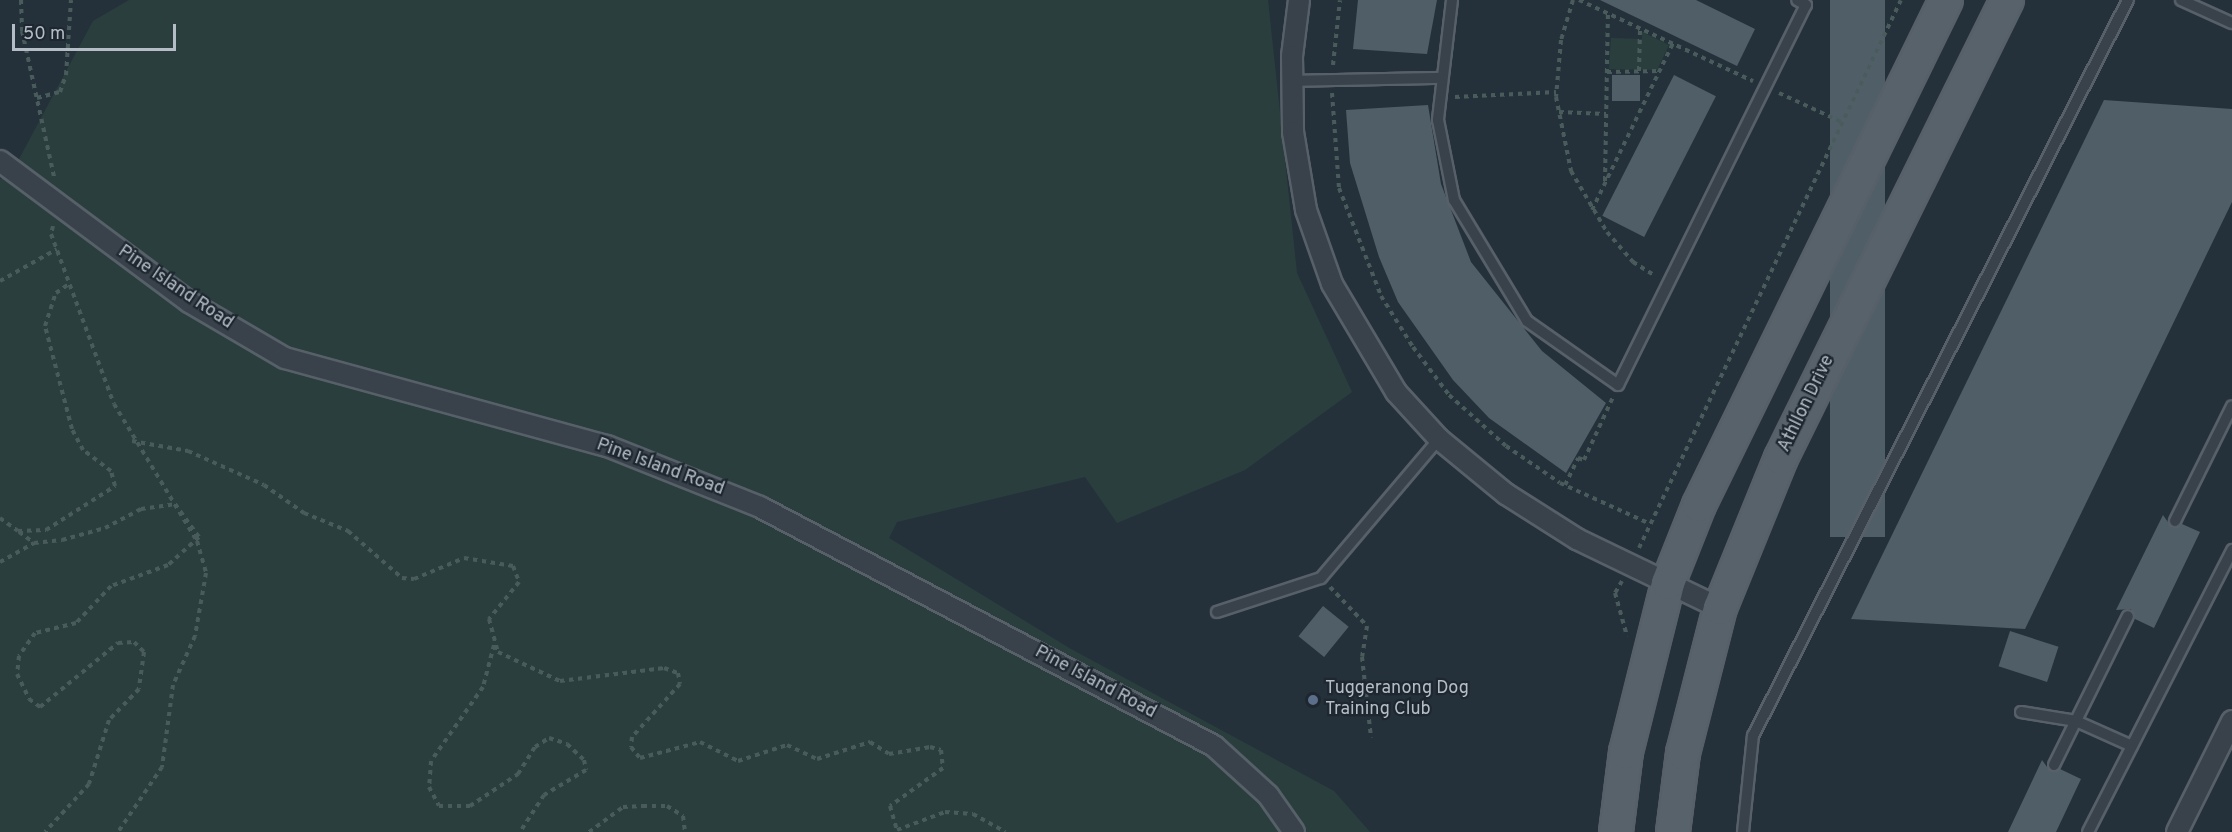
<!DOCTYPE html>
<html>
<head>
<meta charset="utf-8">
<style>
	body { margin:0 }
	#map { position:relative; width:2232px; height:832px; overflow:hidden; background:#25313a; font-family:Overpass,sans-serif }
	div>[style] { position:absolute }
	.green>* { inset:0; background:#2a3f3d }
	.building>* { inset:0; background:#505e68; transform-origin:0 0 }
	.path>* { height:4px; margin-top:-2px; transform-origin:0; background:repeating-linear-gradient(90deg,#495c5b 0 4.5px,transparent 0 9px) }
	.roads { filter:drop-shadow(2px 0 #576069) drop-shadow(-2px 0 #576069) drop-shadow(0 2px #576069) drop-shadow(0 -2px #576069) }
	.lane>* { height:10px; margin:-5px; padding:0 5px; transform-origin:5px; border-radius:5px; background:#39424b }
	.street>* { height:20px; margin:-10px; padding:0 10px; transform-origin:10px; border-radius:10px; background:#39424b }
	.primary>* { height:32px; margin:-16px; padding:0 16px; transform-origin:16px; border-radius:16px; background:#57626b }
	.dots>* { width:16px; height:16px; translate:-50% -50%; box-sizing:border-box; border:3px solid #1e2730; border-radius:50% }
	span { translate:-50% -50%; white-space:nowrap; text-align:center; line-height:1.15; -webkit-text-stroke:4.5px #1e2730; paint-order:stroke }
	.street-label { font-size:18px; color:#b4bdc6 }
	.poi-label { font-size:18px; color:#b4bdc6 }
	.left { translate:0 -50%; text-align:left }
	.scale { position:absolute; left:12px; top:24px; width:164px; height:27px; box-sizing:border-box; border:3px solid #b4bdc6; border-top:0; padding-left:8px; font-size:18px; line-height:21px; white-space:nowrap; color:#b4bdc6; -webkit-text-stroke:4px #1e2730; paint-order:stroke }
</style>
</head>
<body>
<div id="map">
	<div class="green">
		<div style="clip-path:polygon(129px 0,1268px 0,1297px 273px,1352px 392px,1245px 470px,1117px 523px,1085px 477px,897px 522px,889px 538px,1071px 649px,1334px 791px,1370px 832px,0 832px,0 179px,11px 174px,93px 21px)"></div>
		<div style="clip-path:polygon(1642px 32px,1669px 45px,1657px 70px,1609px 69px,1611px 38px,1642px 39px)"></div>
	</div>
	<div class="building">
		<div style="clip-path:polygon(1358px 0,1437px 0,1427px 54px,1353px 49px)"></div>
		<div style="clip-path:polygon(1600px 0,1696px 0,1755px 29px,1737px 66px)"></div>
		<div style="left:1830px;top:0;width:55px;height:537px"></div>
		<div style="left:1612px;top:75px;width:28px;height:26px"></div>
		<div style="left:1674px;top:75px;width:47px;height:158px;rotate:27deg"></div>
		<div style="clip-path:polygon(2104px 100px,2232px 109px,2232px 202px,2025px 629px,1851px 619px)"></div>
		<div style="clip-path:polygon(1428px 105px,1441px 184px,1471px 262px,1542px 351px,1606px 403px,1566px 473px,1489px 418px,1453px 380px,1398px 302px,1379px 257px,1350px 163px,1346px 110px)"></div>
		<div style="clip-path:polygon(2163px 515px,2172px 528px,2182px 524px,2200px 532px,2154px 628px,2135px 619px,2131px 609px,2116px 610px)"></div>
		<div style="left:1323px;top:606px;width:33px;height:39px;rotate:39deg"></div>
		<div style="left:2010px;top:631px;width:51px;height:37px;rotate:18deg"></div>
		<div style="clip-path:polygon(2042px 760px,2050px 771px,2060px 769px,2081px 779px,2056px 832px,2008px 832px)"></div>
	</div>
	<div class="path">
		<div style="left:21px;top:0;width:31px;rotate:88deg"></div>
		<div style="left:22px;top:31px;width:149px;rotate:77.6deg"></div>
		<div style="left:1573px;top:0;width:42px;rotate:106.7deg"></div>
		<div style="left:1561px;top:40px;width:57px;rotate:95deg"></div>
		<div style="left:1556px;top:97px;width:76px;rotate:78.5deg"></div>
		<div style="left:1571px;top:171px;width:71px;rotate:59.5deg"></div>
		<div style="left:1607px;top:232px;width:40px;rotate:49deg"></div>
		<div style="left:1633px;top:262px;width:26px;rotate:32deg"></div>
		<div style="left:1579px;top:0;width:192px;rotate:25deg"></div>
		<div style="left:1333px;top:65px;width:65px;rotate:-83.9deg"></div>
		<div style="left:1639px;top:71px;width:42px;rotate:-88.6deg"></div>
		<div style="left:1607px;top:72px;width:52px;rotate:-1.1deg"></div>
		<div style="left:1332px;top:93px;width:95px;rotate:85.8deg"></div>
		<div style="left:1339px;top:188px;width:116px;rotate:68.7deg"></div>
		<div style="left:1381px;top:296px;width:60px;rotate:57.9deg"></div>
		<div style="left:1413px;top:347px;width:60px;rotate:53.1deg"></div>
		<div style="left:1449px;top:395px;width:76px;rotate:41.8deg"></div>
		<div style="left:1506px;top:446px;width:65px;rotate:34.4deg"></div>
		<div style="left:1560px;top:483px;width:97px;rotate:24.4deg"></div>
		<div style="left:1779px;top:93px;width:72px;rotate:24.8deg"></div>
		<div style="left:1455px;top:97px;width:101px;rotate:-2.8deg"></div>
		<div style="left:37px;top:98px;width:24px;rotate:-15deg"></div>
		<div style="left:60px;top:92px;width:18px;rotate:-71deg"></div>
		<div style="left:66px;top:75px;width:75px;rotate:-86.2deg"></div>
		<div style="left:1559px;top:112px;width:47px;rotate:2.4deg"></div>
		<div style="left:1605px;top:181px;width:167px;rotate:-89deg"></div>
		<div style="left:1592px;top:210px;width:186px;rotate:-64.1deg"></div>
		<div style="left:53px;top:226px;width:8px;rotate:104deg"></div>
		<div style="left:51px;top:234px;width:181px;rotate:69.7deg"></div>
		<div style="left:114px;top:404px;width:160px;rotate:58.8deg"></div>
		<div style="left:197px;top:541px;width:33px;rotate:74deg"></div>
		<div style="left:206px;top:573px;width:64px;rotate:99.9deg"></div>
		<div style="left:195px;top:636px;width:54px;rotate:114.2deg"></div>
		<div style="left:173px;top:685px;width:83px;rotate:97.6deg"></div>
		<div style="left:162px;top:767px;width:78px;rotate:124.1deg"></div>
		<div style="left:0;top:281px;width:65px;rotate:-29.3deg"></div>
		<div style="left:132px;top:441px;width:57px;rotate:10.1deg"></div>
		<div style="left:188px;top:451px;width:83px;rotate:24.1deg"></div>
		<div style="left:264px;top:485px;width:49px;rotate:35deg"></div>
		<div style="left:304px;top:513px;width:48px;rotate:22.2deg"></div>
		<div style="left:348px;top:531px;width:72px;rotate:41deg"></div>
		<div style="left:402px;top:578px;width:12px;rotate:5deg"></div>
		<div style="left:414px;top:579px;width:54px;rotate:-22.8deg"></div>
		<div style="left:464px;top:558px;width:50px;rotate:9.3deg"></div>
		<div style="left:513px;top:566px;width:17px;rotate:69deg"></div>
		<div style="left:519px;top:582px;width:48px;rotate:129deg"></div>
		<div style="left:489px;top:619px;width:34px;rotate:75deg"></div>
		<div style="left:498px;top:652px;width:68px;rotate:25.1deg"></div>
		<div style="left:560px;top:681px;width:105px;rotate:-7.1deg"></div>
		<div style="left:664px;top:668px;width:15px;rotate:20deg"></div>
		<div style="left:678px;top:673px;width:11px;rotate:80deg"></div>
		<div style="left:680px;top:684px;width:72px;rotate:132.2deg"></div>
		<div style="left:632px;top:737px;width:10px;rotate:96deg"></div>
		<div style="left:631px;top:747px;width:14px;rotate:51deg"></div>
		<div style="left:640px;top:758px;width:62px;rotate:-14.9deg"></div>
		<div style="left:700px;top:742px;width:42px;rotate:26.6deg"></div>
		<div style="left:738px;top:761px;width:52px;rotate:-18.1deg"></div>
		<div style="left:787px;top:745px;width:33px;rotate:25deg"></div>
		<div style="left:817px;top:759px;width:56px;rotate:-17.8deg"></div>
		<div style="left:870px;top:742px;width:22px;rotate:32deg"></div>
		<div style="left:889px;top:754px;width:42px;rotate:-9.7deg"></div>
		<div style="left:930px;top:747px;width:11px;rotate:15deg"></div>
		<div style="left:941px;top:750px;width:18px;rotate:84deg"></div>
		<div style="left:943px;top:768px;width:65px;rotate:144.4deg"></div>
		<div style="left:890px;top:806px;width:25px;rotate:74deg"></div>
		<div style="left:897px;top:830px;width:51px;rotate:-20.6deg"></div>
		<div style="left:945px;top:812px;width:28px;rotate:4deg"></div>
		<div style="left:973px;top:814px;width:37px;rotate:29deg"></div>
		<div style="left:1565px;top:485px;width:30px;rotate:-64deg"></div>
		<div style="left:1578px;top:458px;width:6px;rotate:18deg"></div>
		<div style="left:1584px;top:460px;width:69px;rotate:-65.3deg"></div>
		<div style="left:0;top:518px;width:22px;rotate:36deg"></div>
		<div style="left:18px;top:531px;width:28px;rotate:-2deg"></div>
		<div style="left:46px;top:530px;width:82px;rotate:-32.5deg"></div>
		<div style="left:115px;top:486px;width:16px;rotate:-105deg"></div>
		<div style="left:111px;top:471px;width:35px;rotate:-143deg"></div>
		<div style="left:83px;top:450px;width:24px;rotate:-118deg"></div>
		<div style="left:72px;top:429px;width:106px;rotate:-104.7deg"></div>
		<div style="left:45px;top:326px;width:35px;rotate:-72deg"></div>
		<div style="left:56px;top:293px;width:16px;rotate:-35deg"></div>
		<div style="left:19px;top:532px;width:19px;rotate:36deg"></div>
		<div style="left:1639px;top:548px;width:607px;rotate:-64.45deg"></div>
		<div style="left:0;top:562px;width:39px;rotate:-29deg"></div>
		<div style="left:34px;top:543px;width:28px;rotate:-6deg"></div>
		<div style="left:62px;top:540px;width:45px;rotate:-15.6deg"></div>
		<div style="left:105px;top:528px;width:41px;rotate:-27.8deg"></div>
		<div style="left:141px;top:509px;width:34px;rotate:-8deg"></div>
		<div style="left:175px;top:504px;width:41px;rotate:54deg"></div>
		<div style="left:199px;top:537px;width:42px;rotate:137.9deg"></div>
		<div style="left:168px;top:565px;width:61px;rotate:159.8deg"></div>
		<div style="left:111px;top:586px;width:51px;rotate:133.4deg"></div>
		<div style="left:76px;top:623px;width:42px;rotate:166.3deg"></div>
		<div style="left:35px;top:633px;width:28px;rotate:125deg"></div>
		<div style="left:19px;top:656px;width:18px;rotate:96deg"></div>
		<div style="left:17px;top:674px;width:28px;rotate:64deg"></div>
		<div style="left:29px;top:699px;width:14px;rotate:36deg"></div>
		<div style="left:40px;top:707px;width:101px;rotate:-39.4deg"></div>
		<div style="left:118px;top:643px;width:16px;rotate:-4deg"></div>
		<div style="left:134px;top:642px;width:14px;rotate:45deg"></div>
		<div style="left:144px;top:652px;width:37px;rotate:98deg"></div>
		<div style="left:139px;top:689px;width:43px;rotate:134.1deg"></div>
		<div style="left:109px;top:720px;width:67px;rotate:107.4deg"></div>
		<div style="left:89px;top:784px;width:65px;rotate:132.5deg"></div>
		<div style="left:1622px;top:581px;width:14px;rotate:120deg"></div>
		<div style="left:1615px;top:593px;width:45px;rotate:74.4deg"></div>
		<div style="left:1330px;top:587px;width:54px;rotate:46.5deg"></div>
		<div style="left:1367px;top:626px;width:31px;rotate:99deg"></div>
		<div style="left:1362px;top:657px;width:81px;rotate:83.6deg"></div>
		<div style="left:494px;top:645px;width:43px;rotate:104.7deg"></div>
		<div style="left:483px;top:687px;width:90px;rotate:125.1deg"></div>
		<div style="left:431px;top:761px;width:26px;rotate:94deg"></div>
		<div style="left:429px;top:787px;width:21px;rotate:62deg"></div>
		<div style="left:439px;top:806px;width:31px"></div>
		<div style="left:470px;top:806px;width:58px;rotate:-33.7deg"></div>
		<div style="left:518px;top:774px;width:32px;rotate:-58deg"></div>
		<div style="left:535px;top:747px;width:17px;rotate:-33deg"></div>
		<div style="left:549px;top:738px;width:19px;rotate:18deg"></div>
		<div style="left:567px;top:744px;width:23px;rotate:43deg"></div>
		<div style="left:584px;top:760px;width:10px;rotate:79deg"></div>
		<div style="left:586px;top:770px;width:49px;rotate:149.2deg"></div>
		<div style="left:544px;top:795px;width:44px;rotate:123deg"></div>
		<div style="left:589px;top:832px;width:42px;rotate:-36.3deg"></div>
		<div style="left:623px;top:807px;width:20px;rotate:-3deg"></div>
		<div style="left:643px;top:806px;width:24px"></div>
		<div style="left:667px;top:806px;width:19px;rotate:32deg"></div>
		<div style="left:683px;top:816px;width:16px;rotate:83deg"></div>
	</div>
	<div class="roads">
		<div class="lane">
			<div style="left:1452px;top:0;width:121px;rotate:96.7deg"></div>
			<div style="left:1438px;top:120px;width:82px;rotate:78.7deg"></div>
			<div style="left:1454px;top:200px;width:141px;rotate:58.9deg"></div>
			<div style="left:1527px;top:321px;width:111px;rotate:35.1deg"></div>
			<div style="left:1618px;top:385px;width:424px;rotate:-63.7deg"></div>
			<div style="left:1806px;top:5px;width:10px;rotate:-151deg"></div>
			<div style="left:2181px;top:0;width:56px;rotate:24.3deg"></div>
			<div style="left:1292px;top:81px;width:149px;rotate:-1.2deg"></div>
			<div style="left:2175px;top:521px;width:128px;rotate:-63.6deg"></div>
			<div style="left:1217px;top:612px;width:109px;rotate:-18.1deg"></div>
			<div style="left:1321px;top:578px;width:182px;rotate:-49.7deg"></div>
			<div style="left:2021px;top:712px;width:56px;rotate:9.3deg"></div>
			<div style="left:2076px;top:721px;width:61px;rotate:24.1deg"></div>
			<div style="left:2054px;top:765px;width:166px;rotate:-63.6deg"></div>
			<div style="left:1743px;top:832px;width:97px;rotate:-84.1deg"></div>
			<div style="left:1753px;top:736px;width:826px;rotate:-63deg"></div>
			<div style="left:2088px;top:832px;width:317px;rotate:-62.9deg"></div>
		</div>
		<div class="street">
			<div style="left:1299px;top:0;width:56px;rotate:97.1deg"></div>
			<div style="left:1292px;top:56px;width:76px;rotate:89.2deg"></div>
			<div style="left:1293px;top:132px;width:79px;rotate:80.5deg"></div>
			<div style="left:1306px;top:210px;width:78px;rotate:70.6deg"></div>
			<div style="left:1332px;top:284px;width:126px;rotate:59.3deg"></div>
			<div style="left:1396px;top:392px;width:64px;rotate:47.5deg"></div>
			<div style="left:1439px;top:439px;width:87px;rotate:39.4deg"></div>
			<div style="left:1506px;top:494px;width:84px;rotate:32.4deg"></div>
			<div style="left:1577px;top:539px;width:159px;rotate:25.8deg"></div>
			<div style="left:0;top:161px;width:236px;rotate:36.7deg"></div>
			<div style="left:189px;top:302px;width:111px;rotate:30.3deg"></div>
			<div style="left:285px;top:358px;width:334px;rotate:15.3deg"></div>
			<div style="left:607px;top:446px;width:165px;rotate:21.7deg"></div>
			<div style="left:760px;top:507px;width:513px;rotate:27.76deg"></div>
			<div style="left:1214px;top:746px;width:73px;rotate:42.2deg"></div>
			<div style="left:1268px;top:795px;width:45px;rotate:54.9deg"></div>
			<div style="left:2177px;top:832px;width:124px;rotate:-63.6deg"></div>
		</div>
		<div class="primary">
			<div style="left:1616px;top:832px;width:81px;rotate:-82.9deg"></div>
			<div style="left:1626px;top:752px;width:174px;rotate:-76deg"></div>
			<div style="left:1668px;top:583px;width:84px;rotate:-68.3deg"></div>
			<div style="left:1699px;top:505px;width:562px;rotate:-63.94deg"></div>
			<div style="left:1673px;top:832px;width:80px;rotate:-82.8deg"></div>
			<div style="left:1683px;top:753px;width:150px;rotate:-75.7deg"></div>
			<div style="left:1720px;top:608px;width:162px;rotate:-67.9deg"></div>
			<div style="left:1781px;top:458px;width:511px;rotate:-63.74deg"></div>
		</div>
	</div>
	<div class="dots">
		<div style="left:1313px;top:700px;background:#5c6f8a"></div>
	</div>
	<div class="street-label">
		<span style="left:175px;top:288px;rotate:34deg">Pine Island Road</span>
		<span style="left:1807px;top:404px;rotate:-64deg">Athllon Drive</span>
		<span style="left:660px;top:468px;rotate:20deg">Pine Island Road</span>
		<span style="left:1095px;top:683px;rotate:28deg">Pine Island Road</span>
	</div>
	<div class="poi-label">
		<span class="left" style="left:1325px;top:700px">Tuggeranong Dog<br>Training Club</span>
	</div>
	<div class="scale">50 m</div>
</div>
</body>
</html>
